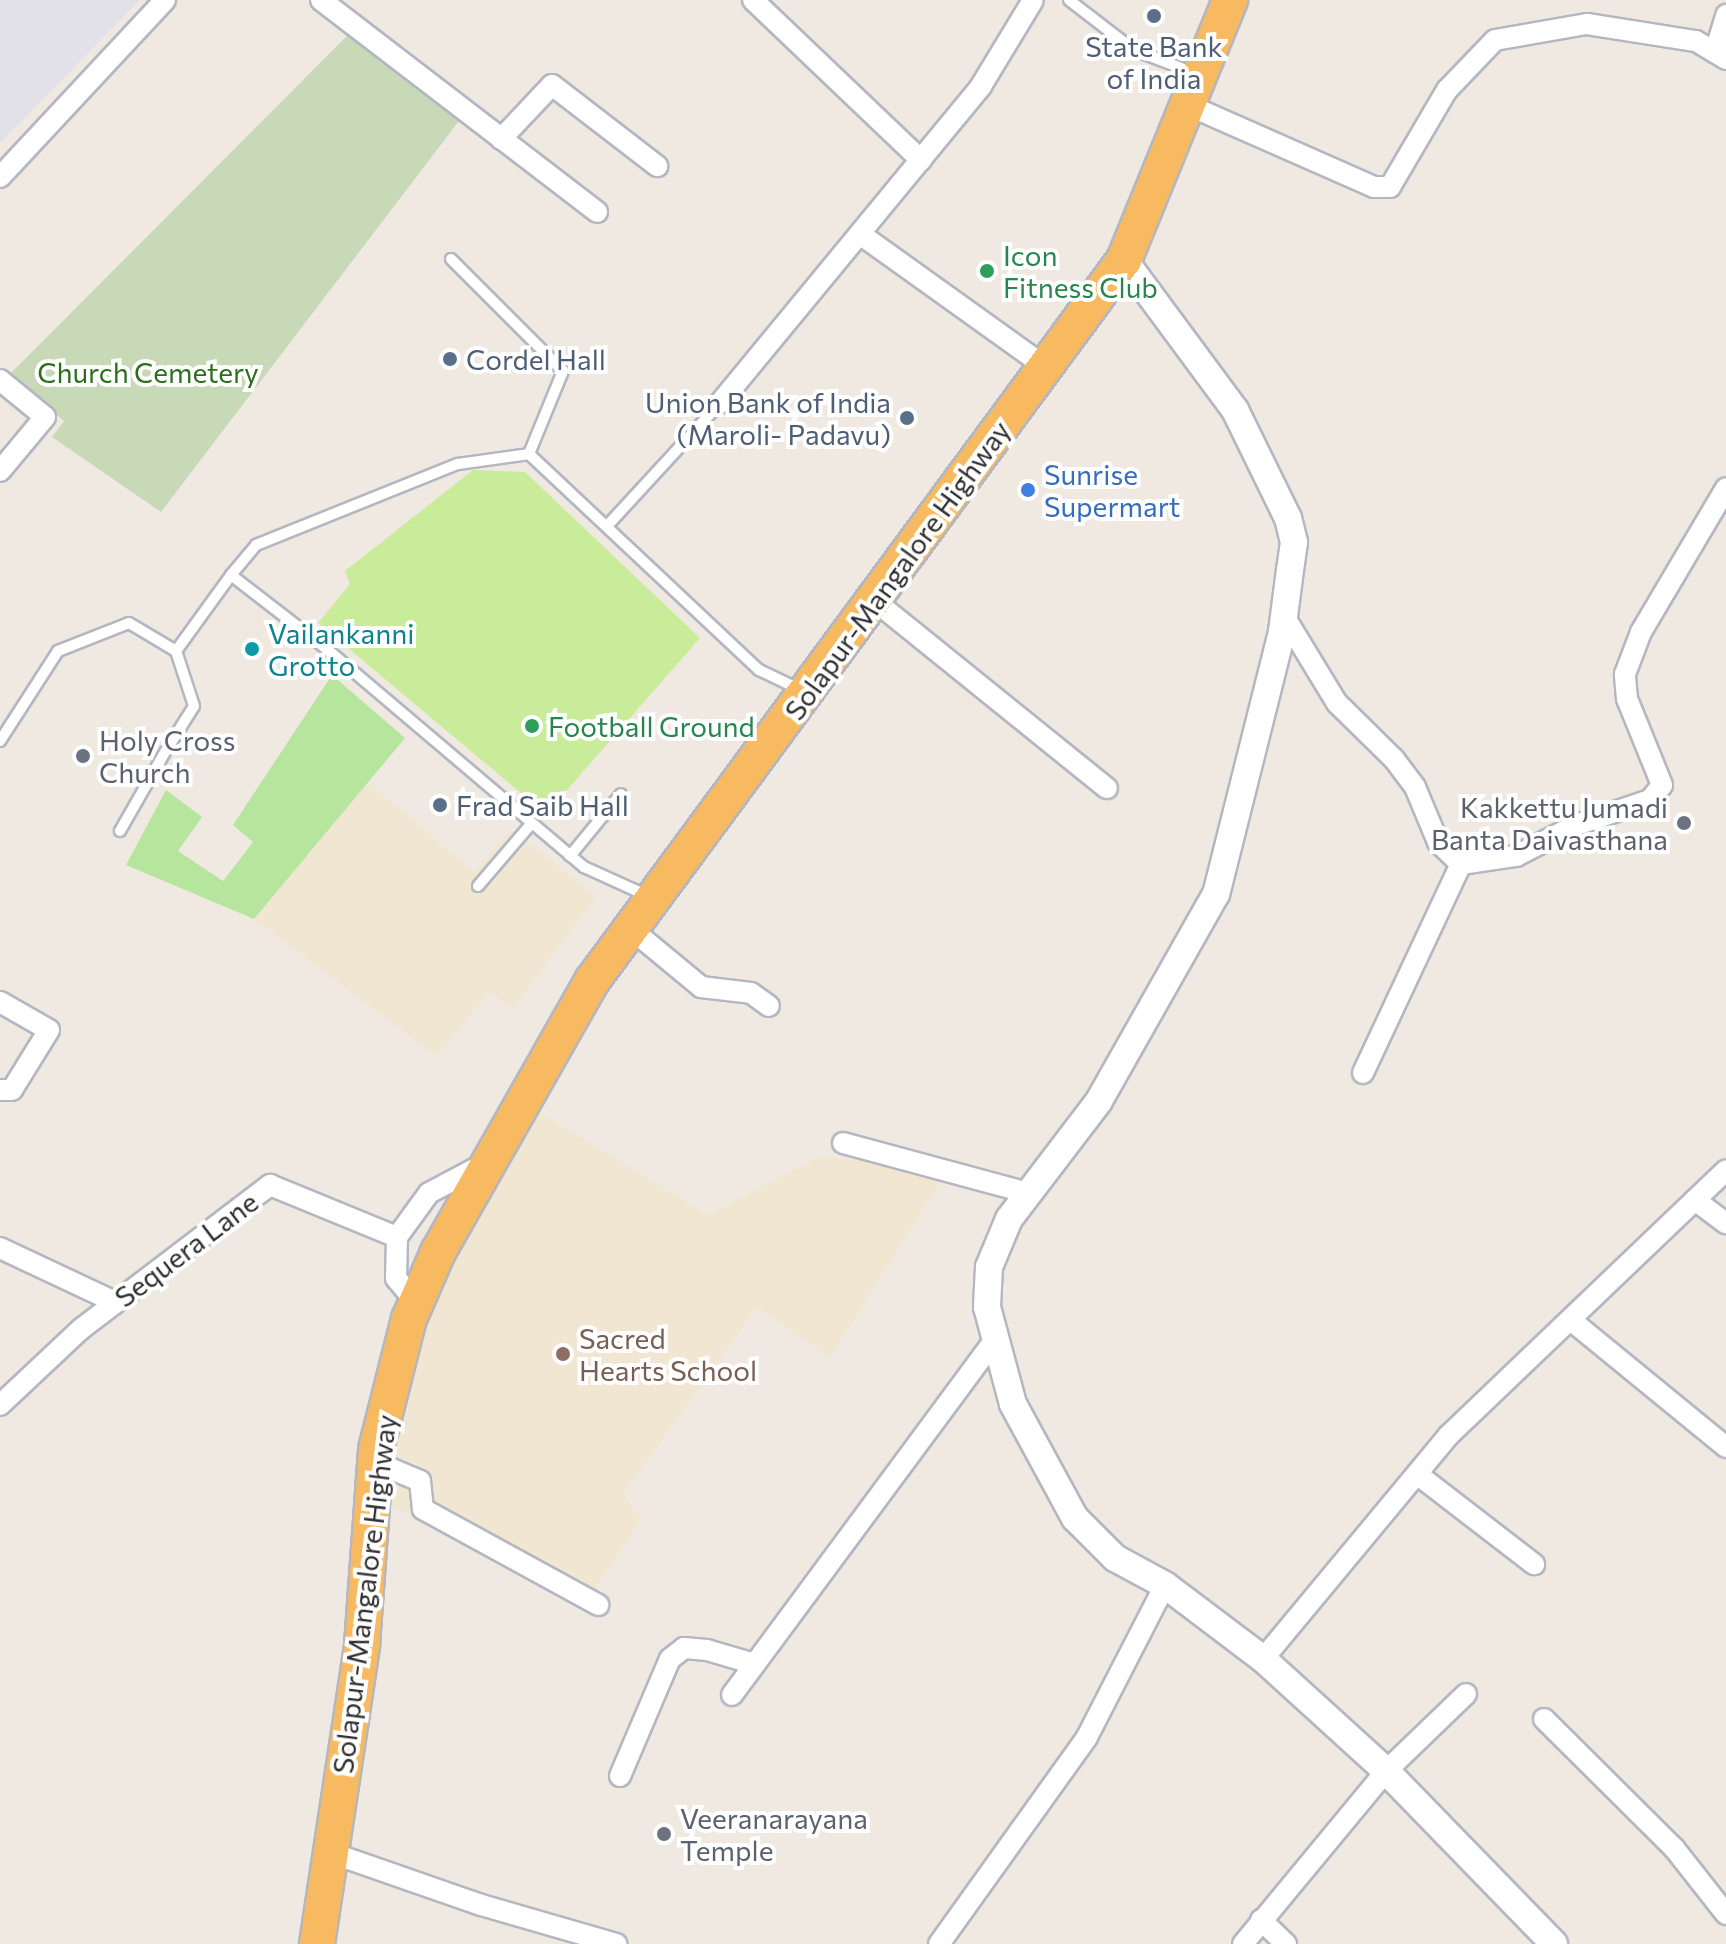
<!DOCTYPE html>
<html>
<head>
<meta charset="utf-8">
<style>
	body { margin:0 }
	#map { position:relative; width:1726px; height:1944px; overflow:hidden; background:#efe9e1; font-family:Commissioner,sans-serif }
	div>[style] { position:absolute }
	.industrial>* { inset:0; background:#e3e1e8 }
	.education>* { inset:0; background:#f0e6d1 }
	.green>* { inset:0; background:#b6e59e }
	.cemetery>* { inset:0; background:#c8d9b8 }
	.pitch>* { inset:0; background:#c9ec9a }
	.roads { filter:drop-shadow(2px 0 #b4b7c1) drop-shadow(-2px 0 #b4b7c1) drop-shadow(0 2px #b4b7c1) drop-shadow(0 -2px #b4b7c1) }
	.service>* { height:10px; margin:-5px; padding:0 5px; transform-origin:5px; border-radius:5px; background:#fff }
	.minor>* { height:20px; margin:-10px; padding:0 10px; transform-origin:10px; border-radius:10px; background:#fff }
	.tertiary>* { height:26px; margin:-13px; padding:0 13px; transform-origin:13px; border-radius:13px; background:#fff }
	.trunk>* { height:34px; margin:-17px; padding:0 17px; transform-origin:17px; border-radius:17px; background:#f8ba60 }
	.dots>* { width:22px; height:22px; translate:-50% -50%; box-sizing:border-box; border:4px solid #fff; border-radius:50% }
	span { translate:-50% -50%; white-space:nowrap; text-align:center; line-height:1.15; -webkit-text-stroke:8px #fff; paint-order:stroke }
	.service-label { font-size:28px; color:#4e5e75 }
	.left { translate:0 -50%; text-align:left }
	.right { translate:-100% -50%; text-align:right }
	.leisure-label { font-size:28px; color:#27864d }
	.park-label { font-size:28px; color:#2c6e1b }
	.shop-label { font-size:28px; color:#366cbe }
	.street-label { font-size:28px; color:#2e2e2e }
	.culture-label { font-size:28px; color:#0d838f }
	.worship-label { font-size:28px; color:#5b616d }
	.education-label { font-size:28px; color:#785e54 }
</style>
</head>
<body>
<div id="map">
	<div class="industrial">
		<div style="clip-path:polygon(0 0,140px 0,0 143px)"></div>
	</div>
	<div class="education">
		<div style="clip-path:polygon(368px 782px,474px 872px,511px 829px,596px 897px,513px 1009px,490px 992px,436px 1056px,254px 919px)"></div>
		<div style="clip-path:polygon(534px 1109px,708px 1215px,821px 1156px,931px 1167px,941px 1181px,830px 1358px,757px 1307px,623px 1495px,642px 1518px,591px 1596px,383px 1503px,403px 1350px)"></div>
	</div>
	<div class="green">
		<div style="clip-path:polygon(332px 675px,405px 738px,254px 919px,126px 865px,166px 790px,202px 817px,178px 851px,223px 881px,253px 842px,233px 825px)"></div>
	</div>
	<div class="cemetery">
		<div style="clip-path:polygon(352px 31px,462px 117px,161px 512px,52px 437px,64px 421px,8px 376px)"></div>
	</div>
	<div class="pitch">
		<div style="clip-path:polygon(473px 470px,525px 472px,700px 638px,546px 814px,318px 623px,350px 584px,345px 571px)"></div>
	</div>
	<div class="roads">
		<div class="service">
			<div style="left:1069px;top:0;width:82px;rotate:37.6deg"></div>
			<div style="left:1134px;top:50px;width:64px;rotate:21deg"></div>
			<div style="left:451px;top:259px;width:158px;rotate:45deg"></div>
			<div style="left:563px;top:371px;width:90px;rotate:112.3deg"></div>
			<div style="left:529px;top:454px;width:316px;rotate:43.2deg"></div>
			<div style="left:759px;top:670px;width:47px;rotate:25.5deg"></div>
			<div style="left:607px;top:526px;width:167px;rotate:-47.4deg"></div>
			<div style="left:231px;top:575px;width:39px;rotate:-50deg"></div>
			<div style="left:256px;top:545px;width:218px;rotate:-21.9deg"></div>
			<div style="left:458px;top:464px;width:72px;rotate:-8deg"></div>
			<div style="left:0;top:741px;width:107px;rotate:-57.2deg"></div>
			<div style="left:58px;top:651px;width:76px;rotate:-21.5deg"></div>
			<div style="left:129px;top:623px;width:55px;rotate:30.8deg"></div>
			<div style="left:172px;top:741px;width:41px;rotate:-57.8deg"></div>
			<div style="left:194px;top:706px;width:58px;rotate:-108.1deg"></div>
			<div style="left:176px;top:651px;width:94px;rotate:-54.1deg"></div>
			<div style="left:231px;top:575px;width:123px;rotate:37.7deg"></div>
			<div style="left:328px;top:650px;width:336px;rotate:40.3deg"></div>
			<div style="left:584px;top:867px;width:70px;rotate:24.4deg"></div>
			<div style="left:120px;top:831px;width:91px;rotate:-60.3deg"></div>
			<div style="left:570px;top:856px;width:80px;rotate:-50.6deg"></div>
			<div style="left:478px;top:886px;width:82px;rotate:-49.5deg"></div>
		</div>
		<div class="minor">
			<div style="left:321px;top:0;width:348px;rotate:37.5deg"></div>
			<div style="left:753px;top:0;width:232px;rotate:43.6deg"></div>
			<div style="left:1715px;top:52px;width:39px;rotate:-73deg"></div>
			<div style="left:1188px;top:105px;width:203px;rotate:23.8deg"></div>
			<div style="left:1374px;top:187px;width:16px"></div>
			<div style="left:1390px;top:187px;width:113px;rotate:-59.6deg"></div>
			<div style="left:1447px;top:90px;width:69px;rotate:-46.2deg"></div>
			<div style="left:1495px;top:40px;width:93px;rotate:-9.9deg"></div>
			<div style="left:1587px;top:24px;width:110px;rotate:8.9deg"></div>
			<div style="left:1696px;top:41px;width:35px;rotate:31deg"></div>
			<div style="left:501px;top:139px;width:74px;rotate:-46.6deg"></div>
			<div style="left:552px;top:85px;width:133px;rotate:37.6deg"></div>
			<div style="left:0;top:177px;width:242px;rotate:-47deg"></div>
			<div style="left:860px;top:234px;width:229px;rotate:35.6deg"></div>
			<div style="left:0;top:380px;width:58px;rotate:39.4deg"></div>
			<div style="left:45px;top:417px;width:70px;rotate:129.8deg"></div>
			<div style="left:720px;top:403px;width:411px;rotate:-50.5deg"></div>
			<div style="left:981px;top:86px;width:100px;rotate:-58.8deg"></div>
			<div style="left:875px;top:601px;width:298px;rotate:38.9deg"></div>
			<div style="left:1284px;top:616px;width:102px;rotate:58.7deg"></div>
			<div style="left:1337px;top:703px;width:80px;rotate:44.5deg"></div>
			<div style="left:1394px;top:759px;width:35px;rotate:53deg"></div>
			<div style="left:1415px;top:787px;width:60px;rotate:67.3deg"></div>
			<div style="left:1438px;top:842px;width:32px;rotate:44deg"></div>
			<div style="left:1461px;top:864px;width:56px;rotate:-8.3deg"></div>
			<div style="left:1516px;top:856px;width:68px;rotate:-27.3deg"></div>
			<div style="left:1576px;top:825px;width:78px;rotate:-18.7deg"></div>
			<div style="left:1650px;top:800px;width:19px;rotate:-51deg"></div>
			<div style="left:1662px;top:785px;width:93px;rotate:-112.1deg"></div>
			<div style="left:1627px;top:699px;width:25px;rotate:-95deg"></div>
			<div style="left:1625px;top:674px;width:45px;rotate:-69.1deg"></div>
			<div style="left:1641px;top:632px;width:167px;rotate:-59.4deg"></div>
			<div style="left:631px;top:929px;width:91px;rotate:39.6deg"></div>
			<div style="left:701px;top:987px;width:50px;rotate:6.8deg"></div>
			<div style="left:751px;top:993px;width:22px;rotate:36deg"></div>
			<div style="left:0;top:1002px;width:56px;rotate:29.7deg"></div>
			<div style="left:49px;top:1030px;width:70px;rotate:121.7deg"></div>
			<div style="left:12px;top:1090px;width:12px;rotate:180deg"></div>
			<div style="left:1363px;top:1073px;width:231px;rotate:-64.9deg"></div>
			<div style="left:843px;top:1143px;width:192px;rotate:15.1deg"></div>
			<div style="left:1695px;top:1200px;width:39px;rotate:37deg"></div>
			<div style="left:0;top:1248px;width:127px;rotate:25.2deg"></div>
			<div style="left:416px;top:1302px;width:31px;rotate:-130deg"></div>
			<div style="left:396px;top:1278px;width:41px;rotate:-88.6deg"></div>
			<div style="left:397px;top:1237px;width:54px;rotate:-54deg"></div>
			<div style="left:429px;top:1193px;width:64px;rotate:-27.8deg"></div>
			<div style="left:1572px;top:1321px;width:199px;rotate:39.3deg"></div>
			<div style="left:0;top:1405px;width:111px;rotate:-43.2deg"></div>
			<div style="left:81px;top:1329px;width:238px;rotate:-37.3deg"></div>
			<div style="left:270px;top:1185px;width:137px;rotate:22.3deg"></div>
			<div style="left:375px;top:1462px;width:49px;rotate:22.9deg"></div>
			<div style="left:420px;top:1481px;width:28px;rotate:84deg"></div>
			<div style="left:423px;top:1509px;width:200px;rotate:28.7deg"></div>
			<div style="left:1417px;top:1474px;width:148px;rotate:37.6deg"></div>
			<div style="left:1263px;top:1659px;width:291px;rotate:-50.3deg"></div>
			<div style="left:1449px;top:1435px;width:383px;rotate:-43.7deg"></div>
			<div style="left:732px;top:1695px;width:444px;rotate:-53.5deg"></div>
			<div style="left:1544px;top:1719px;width:183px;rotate:44.8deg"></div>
			<div style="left:1674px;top:1848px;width:84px;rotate:51.8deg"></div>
			<div style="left:620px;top:1776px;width:127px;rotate:-66.9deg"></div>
			<div style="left:670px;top:1659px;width:18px;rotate:-38deg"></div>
			<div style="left:684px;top:1648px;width:23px;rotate:5deg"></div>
			<div style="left:707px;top:1650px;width:50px;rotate:16.3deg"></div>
			<div style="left:329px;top:1852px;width:161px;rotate:19.2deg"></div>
			<div style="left:481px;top:1905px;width:141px;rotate:16.1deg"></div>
			<div style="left:1261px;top:1920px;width:35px;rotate:44deg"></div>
			<div style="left:939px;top:1944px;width:254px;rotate:-54.4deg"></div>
			<div style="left:1087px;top:1737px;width:171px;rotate:-62.8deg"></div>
			<div style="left:1243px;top:1944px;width:224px;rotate:-50.4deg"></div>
			<div style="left:1386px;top:1771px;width:111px;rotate:-43.9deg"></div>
		</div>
		<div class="tertiary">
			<div style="left:1124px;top:260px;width:187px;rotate:53.5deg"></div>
			<div style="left:1235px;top:410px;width:120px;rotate:63.9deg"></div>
			<div style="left:1288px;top:518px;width:25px;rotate:76deg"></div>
			<div style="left:1294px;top:542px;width:28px;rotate:98deg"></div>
			<div style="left:1290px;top:570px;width:63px;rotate:97.4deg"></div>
			<div style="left:1282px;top:632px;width:270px;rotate:104.1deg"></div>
			<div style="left:1216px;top:894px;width:238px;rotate:119.5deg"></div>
			<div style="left:1099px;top:1101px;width:148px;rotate:127.3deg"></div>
			<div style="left:1009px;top:1219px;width:52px;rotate:112.6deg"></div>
			<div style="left:989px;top:1267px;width:40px;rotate:92.9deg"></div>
			<div style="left:987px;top:1307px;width:100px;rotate:75deg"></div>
			<div style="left:1013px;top:1404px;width:130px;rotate:61.5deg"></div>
			<div style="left:1075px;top:1518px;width:57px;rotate:45deg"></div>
			<div style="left:1115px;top:1558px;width:57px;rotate:28.4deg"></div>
			<div style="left:1165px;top:1585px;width:123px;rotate:37.1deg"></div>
			<div style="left:1263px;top:1659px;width:166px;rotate:42.3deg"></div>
			<div style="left:1386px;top:1771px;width:241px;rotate:45.8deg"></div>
		</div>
		<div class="trunk">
			<div style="left:317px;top:1944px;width:302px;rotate:-81.4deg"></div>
			<div style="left:362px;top:1645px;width:196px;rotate:-85.9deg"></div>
			<div style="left:376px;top:1449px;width:134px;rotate:-75.8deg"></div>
			<div style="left:409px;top:1319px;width:73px;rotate:-66.6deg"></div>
			<div style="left:438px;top:1252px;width:312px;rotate:-60.4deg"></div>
			<div style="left:592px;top:981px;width:896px;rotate:-53.58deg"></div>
			<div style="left:1124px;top:260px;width:281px;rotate:-67.8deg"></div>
		</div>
	</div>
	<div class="dots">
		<div style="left:1154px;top:16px;background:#5c6f8a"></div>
		<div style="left:987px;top:271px;background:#2e9e5b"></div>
		<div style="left:450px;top:359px;background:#5c6f8a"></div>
		<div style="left:907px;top:418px;background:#5c6f8a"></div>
		<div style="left:1028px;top:490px;background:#3f7fe0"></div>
		<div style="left:252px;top:649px;background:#0f9aa8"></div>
		<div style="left:532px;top:726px;background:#2e9e5b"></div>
		<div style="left:83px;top:756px;background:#6b7280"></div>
		<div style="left:440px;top:805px;background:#5c6f8a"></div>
		<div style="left:1684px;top:823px;background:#6b7280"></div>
		<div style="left:563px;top:1354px;background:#8d6e63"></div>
		<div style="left:664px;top:1834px;background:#6b7280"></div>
	</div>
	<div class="service-label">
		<span style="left:1154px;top:62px">State Bank<br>of India</span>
		<span class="left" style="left:466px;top:359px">Cordel Hall</span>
		<span class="right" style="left:891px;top:418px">Union Bank of India<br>(Maroli- Padavu)</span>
		<span class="left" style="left:456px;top:805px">Frad Saib Hall</span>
	</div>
	<div class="leisure-label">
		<span class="left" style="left:1003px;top:271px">Icon<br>Fitness Club</span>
		<span class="left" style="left:548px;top:726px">Football Ground</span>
	</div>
	<div class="park-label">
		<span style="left:148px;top:372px">Church Cemetery</span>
	</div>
	<div class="shop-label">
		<span class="left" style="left:1044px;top:490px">Sunrise<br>Supermart</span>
	</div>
	<div class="street-label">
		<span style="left:897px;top:570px;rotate:-54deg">Solapur-Mangalore Highway</span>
		<span style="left:186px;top:1249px;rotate:-37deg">Sequera Lane</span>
		<span style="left:364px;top:1594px;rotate:-83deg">Solapur-Mangalore Highway</span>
	</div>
	<div class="culture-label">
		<span class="left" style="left:268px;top:649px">Vailankanni<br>Grotto</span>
	</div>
	<div class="worship-label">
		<span class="left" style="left:99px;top:756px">Holy Cross<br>Church</span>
		<span class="right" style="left:1668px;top:823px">Kakkettu Jumadi<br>Banta Daivasthana</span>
		<span class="left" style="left:680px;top:1834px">Veeranarayana<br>Temple</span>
	</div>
	<div class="education-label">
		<span class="left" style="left:579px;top:1354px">Sacred<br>Hearts School</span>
	</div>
</div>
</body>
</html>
